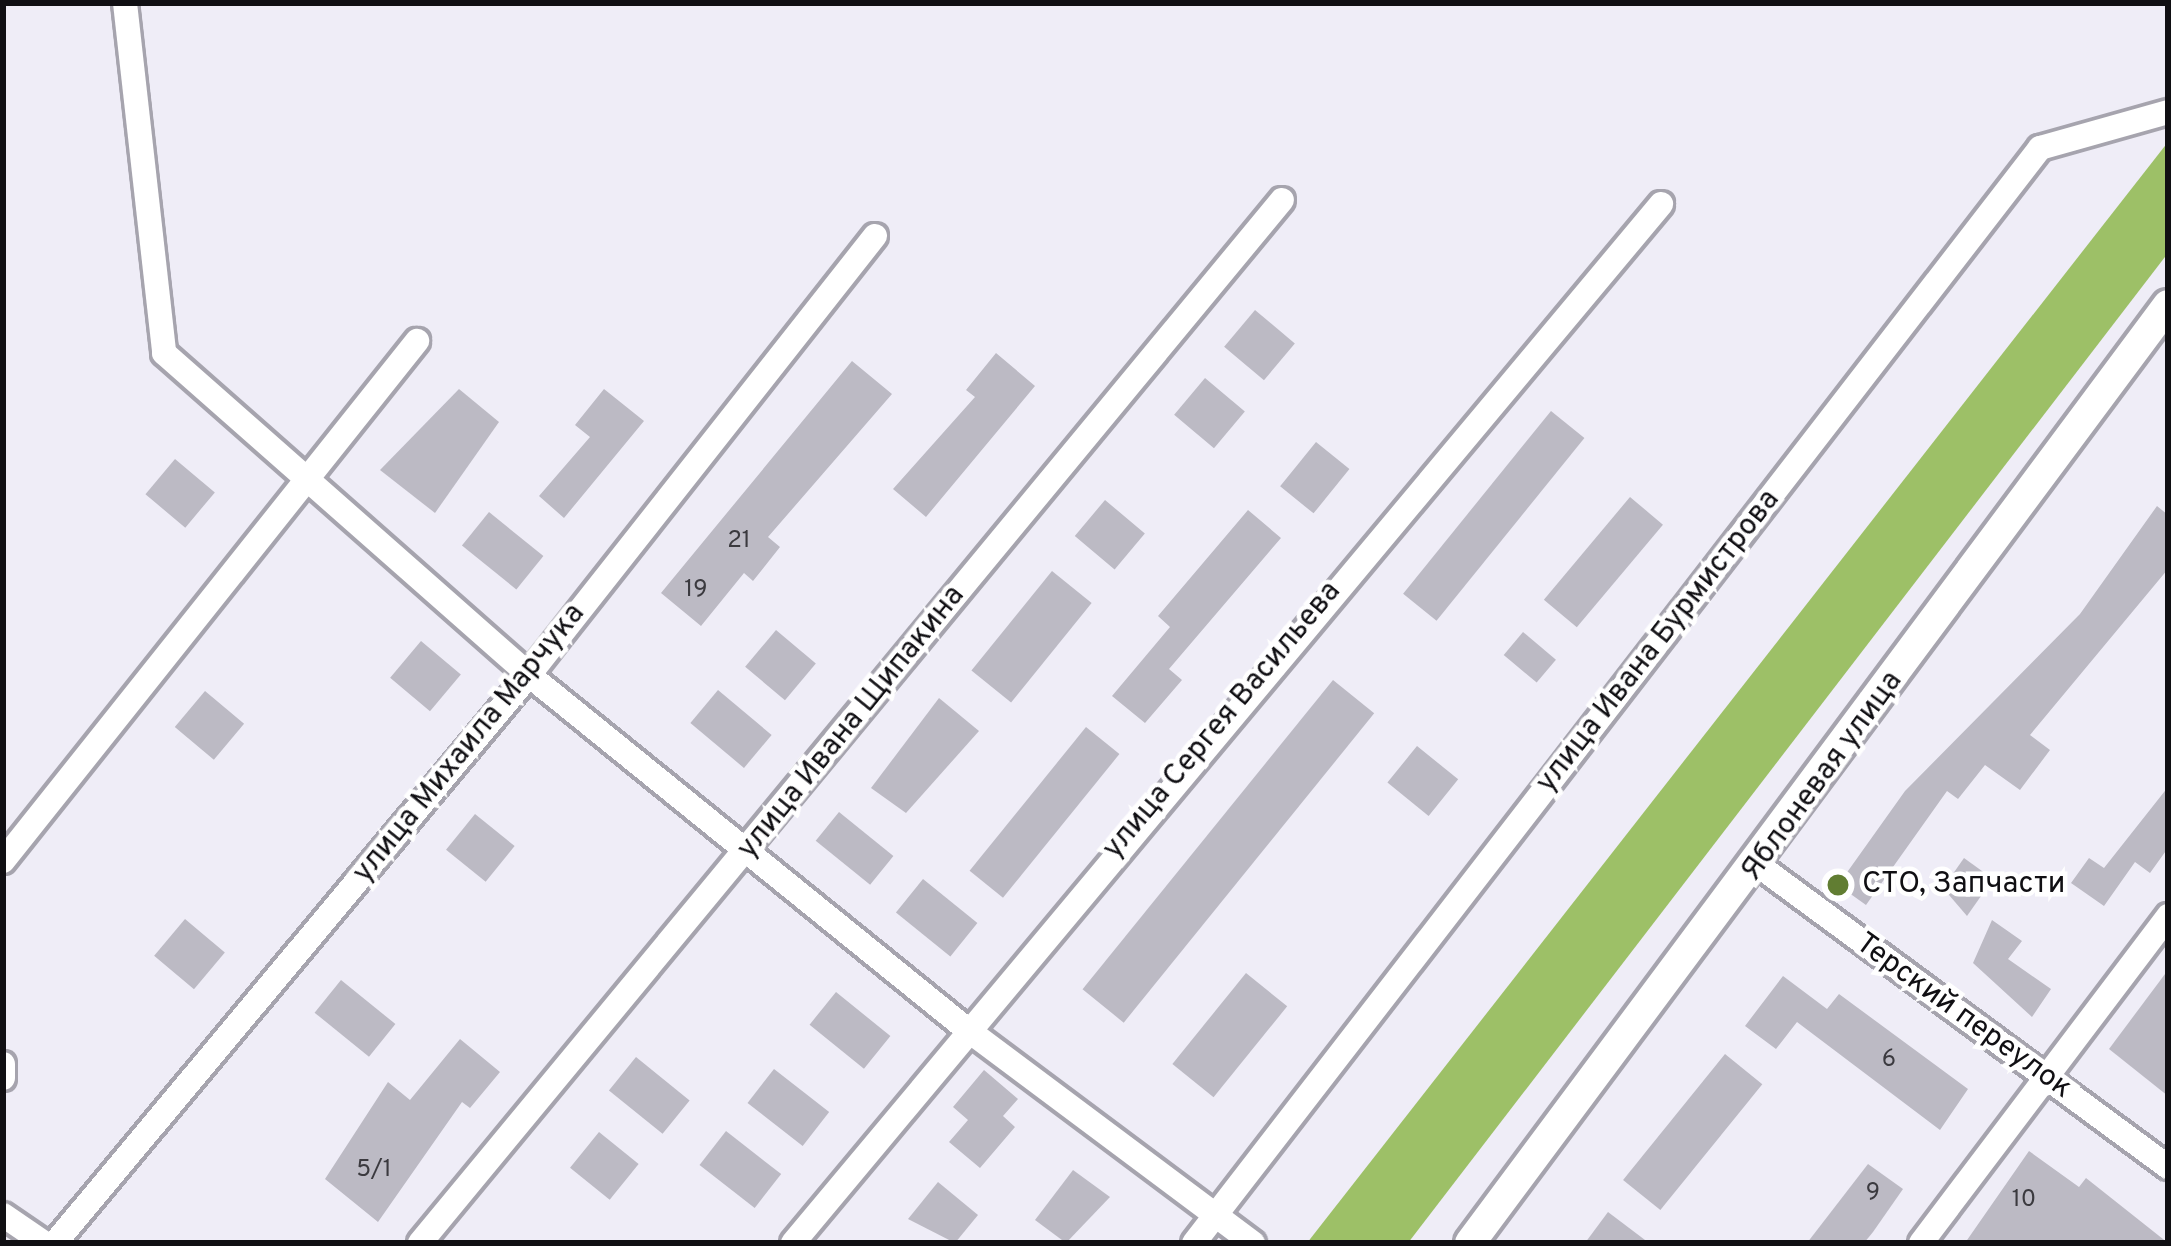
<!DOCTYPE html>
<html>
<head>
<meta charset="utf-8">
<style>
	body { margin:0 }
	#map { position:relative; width:2171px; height:1246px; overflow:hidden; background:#efedf7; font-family:Overpass,sans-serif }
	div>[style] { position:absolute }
	.forest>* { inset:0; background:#9dc067 }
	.building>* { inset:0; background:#bcbac4; transform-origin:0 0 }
	.roads { filter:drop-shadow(3px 0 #a6a4ae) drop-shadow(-3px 0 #a6a4ae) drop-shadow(0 3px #a6a4ae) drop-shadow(0 -3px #a6a4ae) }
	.minor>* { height:24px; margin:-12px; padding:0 12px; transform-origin:12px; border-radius:12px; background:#fff }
	.tertiary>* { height:30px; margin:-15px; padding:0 15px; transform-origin:15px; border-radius:15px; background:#fff }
	.dots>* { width:33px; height:33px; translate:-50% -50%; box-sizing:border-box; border:6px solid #fff; border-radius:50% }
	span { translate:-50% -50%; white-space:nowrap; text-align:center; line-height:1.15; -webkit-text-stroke:9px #fff; paint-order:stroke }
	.number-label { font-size:24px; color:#3b3a3f }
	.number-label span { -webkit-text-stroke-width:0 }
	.street-label { font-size:30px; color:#100f13 }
	.poi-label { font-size:30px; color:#100f13 }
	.left { translate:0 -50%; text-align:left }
	.frame { position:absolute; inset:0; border:6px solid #100f13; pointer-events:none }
</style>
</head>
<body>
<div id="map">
	<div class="forest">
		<div style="clip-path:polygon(2168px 142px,2168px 253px,1408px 1243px,1307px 1243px)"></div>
	</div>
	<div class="building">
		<div style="left:1255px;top:310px;width:52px;height:48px;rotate:40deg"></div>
		<div style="clip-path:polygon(996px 353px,1035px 386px,926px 517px,893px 489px,975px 397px,966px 390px)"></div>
		<div style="clip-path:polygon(852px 361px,892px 394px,768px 537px,780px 547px,753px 581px,744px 573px,701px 626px,661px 593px)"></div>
		<div style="left:1205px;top:378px;width:52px;height:48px;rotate:40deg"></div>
		<div style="clip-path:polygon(459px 389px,499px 422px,435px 513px,380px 470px)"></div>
		<div style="clip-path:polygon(604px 389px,644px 421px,564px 518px,539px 496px,590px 437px,575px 425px)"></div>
		<div style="left:1551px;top:411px;width:43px;height:235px;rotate:39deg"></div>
		<div style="left:1316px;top:442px;width:43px;height:57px;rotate:39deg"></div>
		<div style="left:175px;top:459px;width:52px;height:46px;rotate:40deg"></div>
		<div style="left:1630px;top:497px;width:43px;height:134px;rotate:40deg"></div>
		<div style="left:1105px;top:500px;width:52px;height:47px;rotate:40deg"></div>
		<div style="clip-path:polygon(2157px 506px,2168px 515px,2168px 569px,2030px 735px,2050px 750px,2020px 790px,1985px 765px,1958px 799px,1947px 791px,1866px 905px,1838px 885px,1905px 791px,2080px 614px)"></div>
		<div style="clip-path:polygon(1248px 510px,1281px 538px,1169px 669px,1182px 680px,1145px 723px,1112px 696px,1170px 627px,1158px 616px)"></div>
		<div style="left:489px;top:512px;width:70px;height:43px;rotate:39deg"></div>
		<div style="left:1052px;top:571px;width:51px;height:128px;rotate:39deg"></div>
		<div style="left:776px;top:630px;width:52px;height:48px;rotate:40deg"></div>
		<div style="left:1523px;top:632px;width:43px;height:30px;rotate:40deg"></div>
		<div style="left:421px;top:641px;width:52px;height:48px;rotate:40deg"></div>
		<div style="left:1333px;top:680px;width:53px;height:398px;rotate:39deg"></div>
		<div style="left:718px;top:690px;width:70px;height:43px;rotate:40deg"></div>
		<div style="left:205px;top:691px;width:51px;height:47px;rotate:40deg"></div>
		<div style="clip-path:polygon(939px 698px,979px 731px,906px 813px,871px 788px)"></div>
		<div style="left:1086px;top:727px;width:43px;height:185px;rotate:39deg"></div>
		<div style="left:1417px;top:746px;width:53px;height:47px;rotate:39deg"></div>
		<div style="clip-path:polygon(2168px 787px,2168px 848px,2150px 873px,2135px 862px,2104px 906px,2071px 883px,2089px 858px,2104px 868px)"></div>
		<div style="left:839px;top:812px;width:70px;height:37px;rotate:39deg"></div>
		<div style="left:475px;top:814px;width:51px;height:46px;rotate:39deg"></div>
		<div style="clip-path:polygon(1964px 858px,1993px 879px,1967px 916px,1943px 888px)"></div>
		<div style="left:923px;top:879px;width:70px;height:43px;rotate:39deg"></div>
		<div style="left:185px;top:919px;width:52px;height:48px;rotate:40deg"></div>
		<div style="clip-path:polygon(1992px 920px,2022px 941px,2008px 959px,2051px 989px,2032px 1017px,1973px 963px)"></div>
		<div style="clip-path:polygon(2168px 970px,2168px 1096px,2109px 1049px)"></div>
		<div style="left:1246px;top:973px;width:53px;height:117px;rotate:39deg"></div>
		<div style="clip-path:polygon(1783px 976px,1827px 1009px,1839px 994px,1968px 1089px,1940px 1130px,1797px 1022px,1776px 1049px,1745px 1026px)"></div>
		<div style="left:341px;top:980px;width:70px;height:42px;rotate:39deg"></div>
		<div style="left:836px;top:992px;width:70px;height:42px;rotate:39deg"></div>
		<div style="clip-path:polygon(460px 1039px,500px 1072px,470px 1108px,462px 1102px,378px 1222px,325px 1179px,388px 1082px,410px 1100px)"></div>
		<div style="left:1725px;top:1054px;width:48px;height:162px;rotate:39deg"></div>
		<div style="left:636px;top:1057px;width:69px;height:43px;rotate:39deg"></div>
		<div style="left:774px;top:1069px;width:70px;height:43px;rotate:38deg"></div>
		<div style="clip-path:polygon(984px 1070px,1018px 1099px,1003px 1116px,1015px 1127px,980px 1168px,949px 1142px,968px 1120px,953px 1107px)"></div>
		<div style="left:726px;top:1131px;width:70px;height:43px;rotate:38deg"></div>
		<div style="left:599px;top:1132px;width:51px;height:46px;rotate:39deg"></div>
		<div style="clip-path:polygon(2029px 1151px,2079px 1187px,2086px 1178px,2168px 1243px,1965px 1243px)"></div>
		<div style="clip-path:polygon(1868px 1164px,1903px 1189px,1873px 1232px,1864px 1243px,1807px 1243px)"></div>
		<div style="clip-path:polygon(1073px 1170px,1110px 1197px,1066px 1243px,1035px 1220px)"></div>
		<div style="clip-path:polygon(938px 1182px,978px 1215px,955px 1243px,908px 1219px)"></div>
		<div style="clip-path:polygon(1608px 1212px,1649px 1243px,1585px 1243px)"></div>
	</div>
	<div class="roads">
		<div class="minor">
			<div style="left:125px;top:3px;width:352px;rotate:83.6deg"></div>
			<div style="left:164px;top:353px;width:487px;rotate:41.4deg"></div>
			<div style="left:529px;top:675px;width:560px;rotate:38.98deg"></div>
			<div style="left:964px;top:1027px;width:361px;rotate:36.8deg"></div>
			<div style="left:3px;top:861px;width:665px;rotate:-51.47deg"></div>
			<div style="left:1758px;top:865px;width:509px;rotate:36.37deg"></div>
			<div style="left:3px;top:1064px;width:14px;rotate:90deg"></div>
			<div style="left:3px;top:1215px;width:50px;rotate:34.3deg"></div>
			<div style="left:55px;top:1243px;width:740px;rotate:-50.15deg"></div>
			<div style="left:529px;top:675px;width:559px;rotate:-51.76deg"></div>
			<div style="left:420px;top:1243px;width:1353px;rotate:-50.43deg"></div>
			<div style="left:793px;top:1243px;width:1354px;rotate:-50.12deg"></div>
			<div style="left:1194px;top:1243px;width:1384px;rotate:-52.31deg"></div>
			<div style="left:2040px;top:148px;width:133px;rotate:-15.7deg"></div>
			<div style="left:1921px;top:1243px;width:410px;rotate:-52.9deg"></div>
		</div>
		<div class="tertiary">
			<div style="left:1470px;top:1243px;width:1169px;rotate:-53.35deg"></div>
		</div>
	</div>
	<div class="dots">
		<div style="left:1838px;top:885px;background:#617d32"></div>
	</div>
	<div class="number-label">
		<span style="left:739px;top:542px">21</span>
		<span style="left:696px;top:591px">19</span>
		<span style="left:1889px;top:1061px">6</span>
		<span style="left:374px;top:1171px">5/1</span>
		<span style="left:1873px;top:1194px">9</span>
		<span style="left:2024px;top:1201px">10</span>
	</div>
	<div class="street-label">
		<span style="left:1659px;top:642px;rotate:-52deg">улица Ивана Бурмистрова</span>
		<span style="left:1223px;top:721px;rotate:-50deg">улица Сергея Васильева</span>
		<span style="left:852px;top:723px;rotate:-51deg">улица Ивана Щипакина</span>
		<span style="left:470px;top:744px;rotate:-51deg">улица Михаила Марчука</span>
		<span style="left:1823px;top:777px;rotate:-54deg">Яблоневая улица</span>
		<span style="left:1963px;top:1017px;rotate:36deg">Терский переулок</span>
	</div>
	<div class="poi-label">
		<span class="left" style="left:1862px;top:885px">СТО, Запчасти</span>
	</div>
	<div class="frame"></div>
</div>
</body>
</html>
